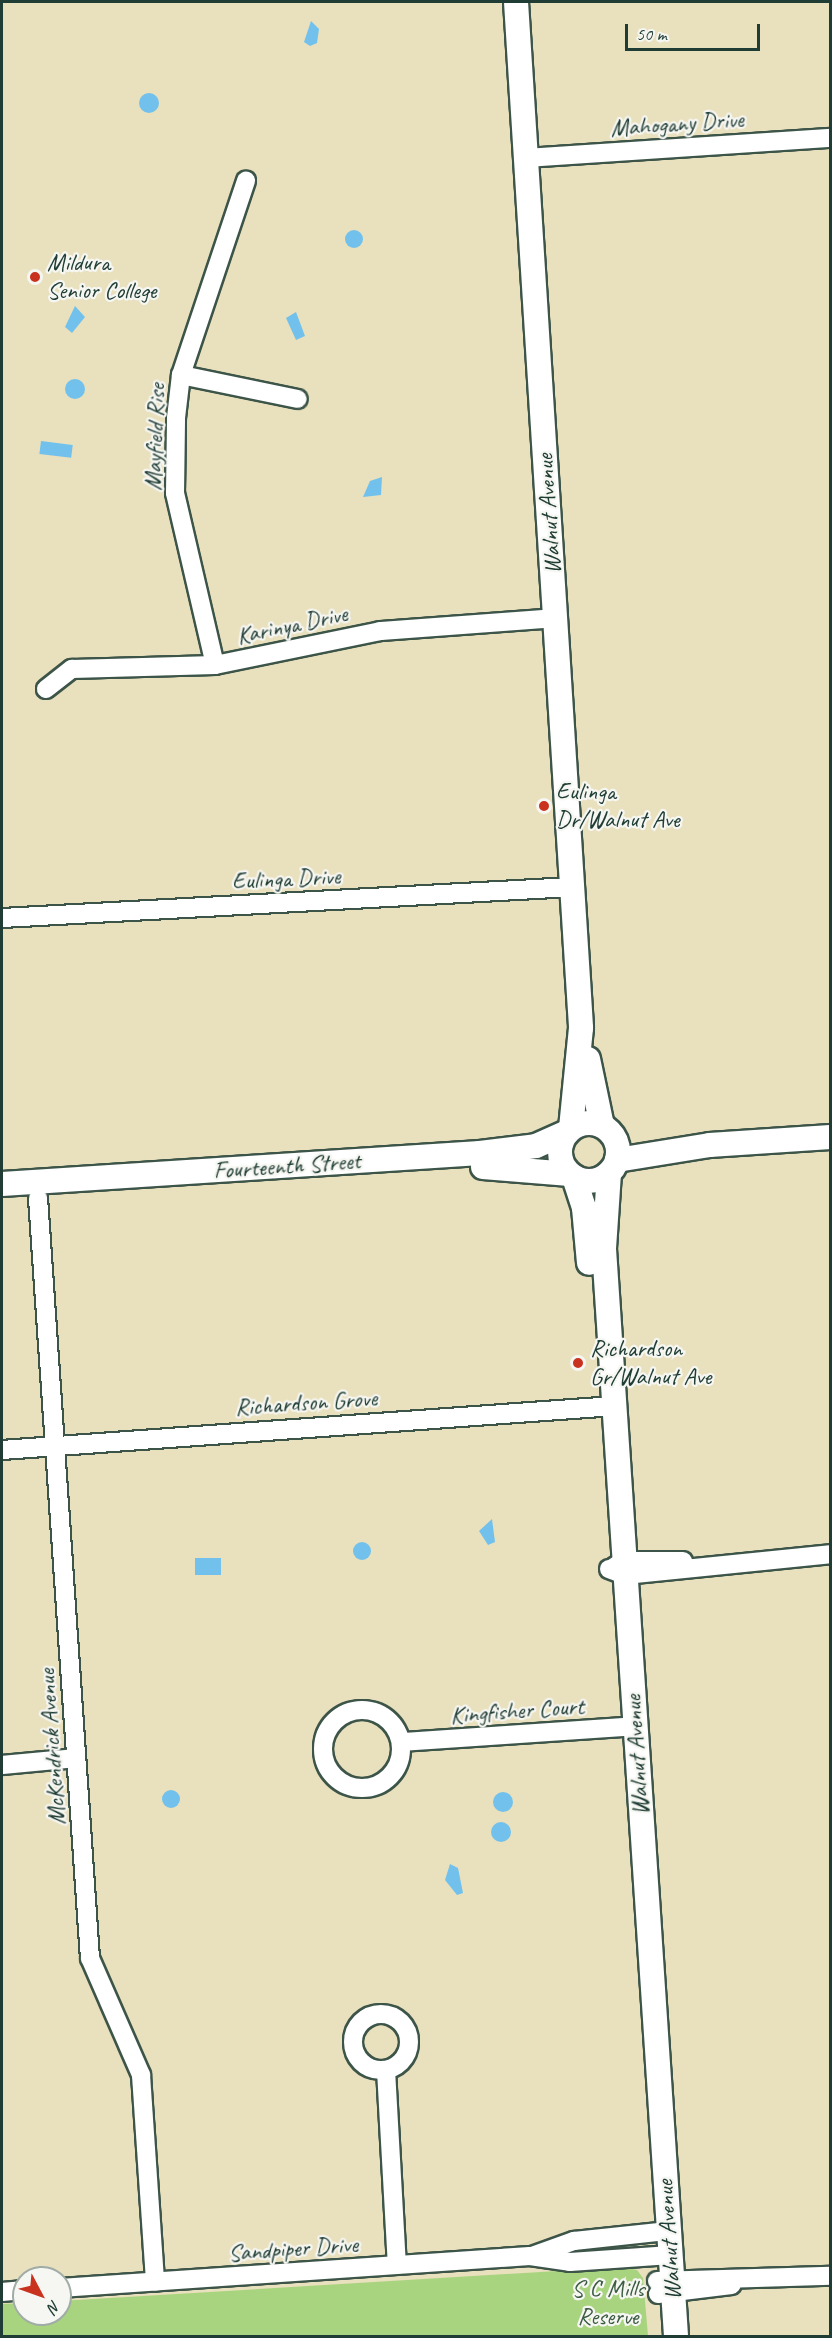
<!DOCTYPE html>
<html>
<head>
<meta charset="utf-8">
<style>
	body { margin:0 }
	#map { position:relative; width:832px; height:2338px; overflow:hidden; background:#e9e0bd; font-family:Caveat,sans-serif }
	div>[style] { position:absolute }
	.green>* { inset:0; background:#a9d47f }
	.water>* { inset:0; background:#71c1ec; transform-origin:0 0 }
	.round { border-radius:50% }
	.roads { filter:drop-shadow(2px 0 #3d5549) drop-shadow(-2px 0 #3d5549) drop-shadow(0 2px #3d5549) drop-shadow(0 -2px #3d5549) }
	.minor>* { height:18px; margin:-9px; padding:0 9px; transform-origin:9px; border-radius:9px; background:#fff }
	.minor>.ring { margin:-9px; padding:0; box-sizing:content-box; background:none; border:18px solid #fff; border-radius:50% }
	.tertiary>* { height:24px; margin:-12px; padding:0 12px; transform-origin:12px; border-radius:12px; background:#fff }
	.tertiary>.ring { margin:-12px; padding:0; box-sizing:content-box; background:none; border:24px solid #fff; border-radius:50% }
	.dots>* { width:16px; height:16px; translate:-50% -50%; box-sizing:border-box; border:3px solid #f6f6f2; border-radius:50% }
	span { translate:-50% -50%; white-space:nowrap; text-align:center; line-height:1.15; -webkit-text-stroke:4.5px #f6f6f2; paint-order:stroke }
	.street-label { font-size:24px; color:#1f3d34 }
	.poi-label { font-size:24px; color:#1f3d34 }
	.left { translate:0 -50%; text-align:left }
	.park-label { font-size:24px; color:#3b5b43 }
	.frame { position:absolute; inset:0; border:3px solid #1f3d34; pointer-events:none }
	.north { position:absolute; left:12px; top:2266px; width:60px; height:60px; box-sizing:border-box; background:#f6f6f2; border:2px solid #a0aca6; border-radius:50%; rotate:131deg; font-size:16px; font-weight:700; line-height:24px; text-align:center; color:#1f3d34 }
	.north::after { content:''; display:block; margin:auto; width:21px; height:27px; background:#c8321e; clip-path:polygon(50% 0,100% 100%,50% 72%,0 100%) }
	.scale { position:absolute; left:625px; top:24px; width:135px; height:27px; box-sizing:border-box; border:3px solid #1f3d34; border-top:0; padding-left:8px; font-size:18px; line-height:21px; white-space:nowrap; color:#1f3d34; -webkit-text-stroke:4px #f6f6f2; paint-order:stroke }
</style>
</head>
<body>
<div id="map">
	<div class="green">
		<div style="clip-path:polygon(622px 2267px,637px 2270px,643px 2278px,648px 2336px,2px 2336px,2px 2304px,24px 2303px,24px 2314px,60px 2314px,60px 2301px)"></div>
	</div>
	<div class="water">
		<div style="clip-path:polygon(311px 21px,319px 29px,317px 43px,310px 46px,304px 42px)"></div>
		<div class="round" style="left:139px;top:93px;width:20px;height:20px"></div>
		<div class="round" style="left:345px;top:230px;width:18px;height:18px"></div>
		<div style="clip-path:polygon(75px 306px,85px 317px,72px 333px,65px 327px)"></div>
		<div style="clip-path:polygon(296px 312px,305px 336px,296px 340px,286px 318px)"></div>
		<div class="round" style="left:65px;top:379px;width:20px;height:20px"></div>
		<div style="left:41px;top:441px;width:32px;height:13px;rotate:7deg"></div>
		<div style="clip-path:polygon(382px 477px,381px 495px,363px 497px,370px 481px)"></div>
		<div style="clip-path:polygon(492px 1519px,495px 1542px,488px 1545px,479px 1531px)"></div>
		<div class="round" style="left:353px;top:1542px;width:18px;height:18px"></div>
		<div style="left:195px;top:1558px;width:26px;height:17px"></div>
		<div class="round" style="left:162px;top:1790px;width:18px;height:18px"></div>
		<div class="round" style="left:493px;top:1792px;width:20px;height:20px"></div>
		<div class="round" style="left:491px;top:1822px;width:20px;height:20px"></div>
		<div style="clip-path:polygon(450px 1864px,458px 1868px,463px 1893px,457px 1895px,445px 1880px)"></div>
	</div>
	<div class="roads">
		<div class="minor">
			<div style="left:527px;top:158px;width:304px;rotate:-3.8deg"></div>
			<div style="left:181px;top:375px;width:119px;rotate:11.6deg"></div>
			<div style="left:215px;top:665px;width:177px;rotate:-103.1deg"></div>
			<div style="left:175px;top:493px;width:75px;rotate:-89.2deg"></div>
			<div style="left:176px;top:418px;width:43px;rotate:-83.4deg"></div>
			<div style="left:181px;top:375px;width:205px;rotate:-71.5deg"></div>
			<div style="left:46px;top:689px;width:33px;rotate:-38deg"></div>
			<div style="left:72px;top:669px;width:143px;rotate:-1.6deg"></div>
			<div style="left:215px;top:665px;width:168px;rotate:-11.6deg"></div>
			<div style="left:380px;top:631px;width:175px;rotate:-4.2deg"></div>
			<div style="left:2px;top:918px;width:571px;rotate:-3.11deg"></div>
			<div style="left:38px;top:1198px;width:762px;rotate:86.09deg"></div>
			<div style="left:90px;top:1958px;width:128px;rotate:66.4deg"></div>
			<div style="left:141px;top:2075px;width:207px;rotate:86.1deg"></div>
			<div style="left:2px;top:1450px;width:614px;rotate:-4.11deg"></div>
			<div style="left:614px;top:1567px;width:12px;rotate:-31deg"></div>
			<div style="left:624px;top:1561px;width:59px"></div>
			<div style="left:609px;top:1569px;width:17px;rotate:21deg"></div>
			<div style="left:625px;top:1575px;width:206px;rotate:-5.8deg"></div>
			<div class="ring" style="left:323px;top:1710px;width:60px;height:60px"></div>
			<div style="left:402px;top:1742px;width:235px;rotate:-3.9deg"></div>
			<div style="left:2px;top:1765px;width:74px;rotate:-5.4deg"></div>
			<div class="ring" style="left:353px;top:2014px;width:38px;height:38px"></div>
			<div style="left:386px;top:2070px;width:195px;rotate:86.8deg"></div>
			<div style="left:532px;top:2256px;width:45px;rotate:-19.7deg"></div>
			<div style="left:574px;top:2241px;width:95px;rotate:-6.1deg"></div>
			<div style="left:657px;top:2281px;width:173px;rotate:-1.7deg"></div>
			<div style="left:60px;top:2288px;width:471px;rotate:-3.9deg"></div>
			<div style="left:530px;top:2256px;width:40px;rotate:8.5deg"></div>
			<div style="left:570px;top:2262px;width:101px;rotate:-4deg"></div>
			<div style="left:2px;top:2292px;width:22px;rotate:-5deg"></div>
			<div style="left:658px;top:2294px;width:74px;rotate:-7deg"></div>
		</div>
		<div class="tertiary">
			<div style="left:516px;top:2px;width:1028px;rotate:86.37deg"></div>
			<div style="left:581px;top:1028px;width:101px;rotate:95.7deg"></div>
			<div style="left:588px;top:1059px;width:68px;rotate:78.2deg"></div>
			<div class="ring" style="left:560px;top:1123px;width:34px;height:34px"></div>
			<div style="left:617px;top:1160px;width:94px;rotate:-9.2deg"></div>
			<div style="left:710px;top:1145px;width:120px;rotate:-3.8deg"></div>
			<div style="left:483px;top:1167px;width:87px;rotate:4.6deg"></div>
			<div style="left:609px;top:1173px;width:76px;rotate:93.8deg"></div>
			<div style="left:604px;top:1249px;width:1089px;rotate:86.21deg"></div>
			<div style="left:574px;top:1177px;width:33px;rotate:72deg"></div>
			<div style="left:584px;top:1208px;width:55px;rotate:84.8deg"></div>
			<div style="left:2px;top:1184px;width:479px;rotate:-3.7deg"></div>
			<div style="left:480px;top:1153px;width:56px;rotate:-7.1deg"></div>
			<div style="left:536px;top:1146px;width:35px;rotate:-24deg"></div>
		</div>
	</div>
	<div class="dots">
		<div style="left:35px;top:277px;background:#c8321e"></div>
		<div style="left:544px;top:806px;background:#c8321e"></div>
		<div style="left:578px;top:1363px;background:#c8321e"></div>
	</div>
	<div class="street-label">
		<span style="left:677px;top:124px;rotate:-4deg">Mahogany Drive</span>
		<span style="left:155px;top:437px;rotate:-88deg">Mayfield Rise</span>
		<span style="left:549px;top:514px;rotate:-94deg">Walnut Avenue</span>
		<span style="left:292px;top:625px;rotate:-12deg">Karinya Drive</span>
		<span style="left:286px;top:879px;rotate:-3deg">Eulinga Drive</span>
		<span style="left:287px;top:1166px;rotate:-4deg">Fourteenth Street</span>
		<span style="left:306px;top:1403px;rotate:-4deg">Richardson Grove</span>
		<span style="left:517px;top:1711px;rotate:-4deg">Kingfisher Court</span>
		<span style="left:52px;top:1747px;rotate:-94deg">McKendrick Avenue</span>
		<span style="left:637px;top:1755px;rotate:-94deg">Walnut Avenue</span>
		<span style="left:669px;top:2240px;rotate:-94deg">Walnut Avenue</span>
		<span style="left:293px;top:2249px;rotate:-4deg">Sandpiper Drive</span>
	</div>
	<div class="poi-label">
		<span class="left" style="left:47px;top:277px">Mildura<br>Senior College</span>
		<span class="left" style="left:556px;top:806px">Eulinga<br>Dr/Walnut Ave</span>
		<span class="left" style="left:590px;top:1363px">Richardson<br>Gr/Walnut Ave</span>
	</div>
	<div class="park-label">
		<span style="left:608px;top:2303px">S C Mills<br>Reserve</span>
	</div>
	<div class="frame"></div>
	<div class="north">N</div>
	<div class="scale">50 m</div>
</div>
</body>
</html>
